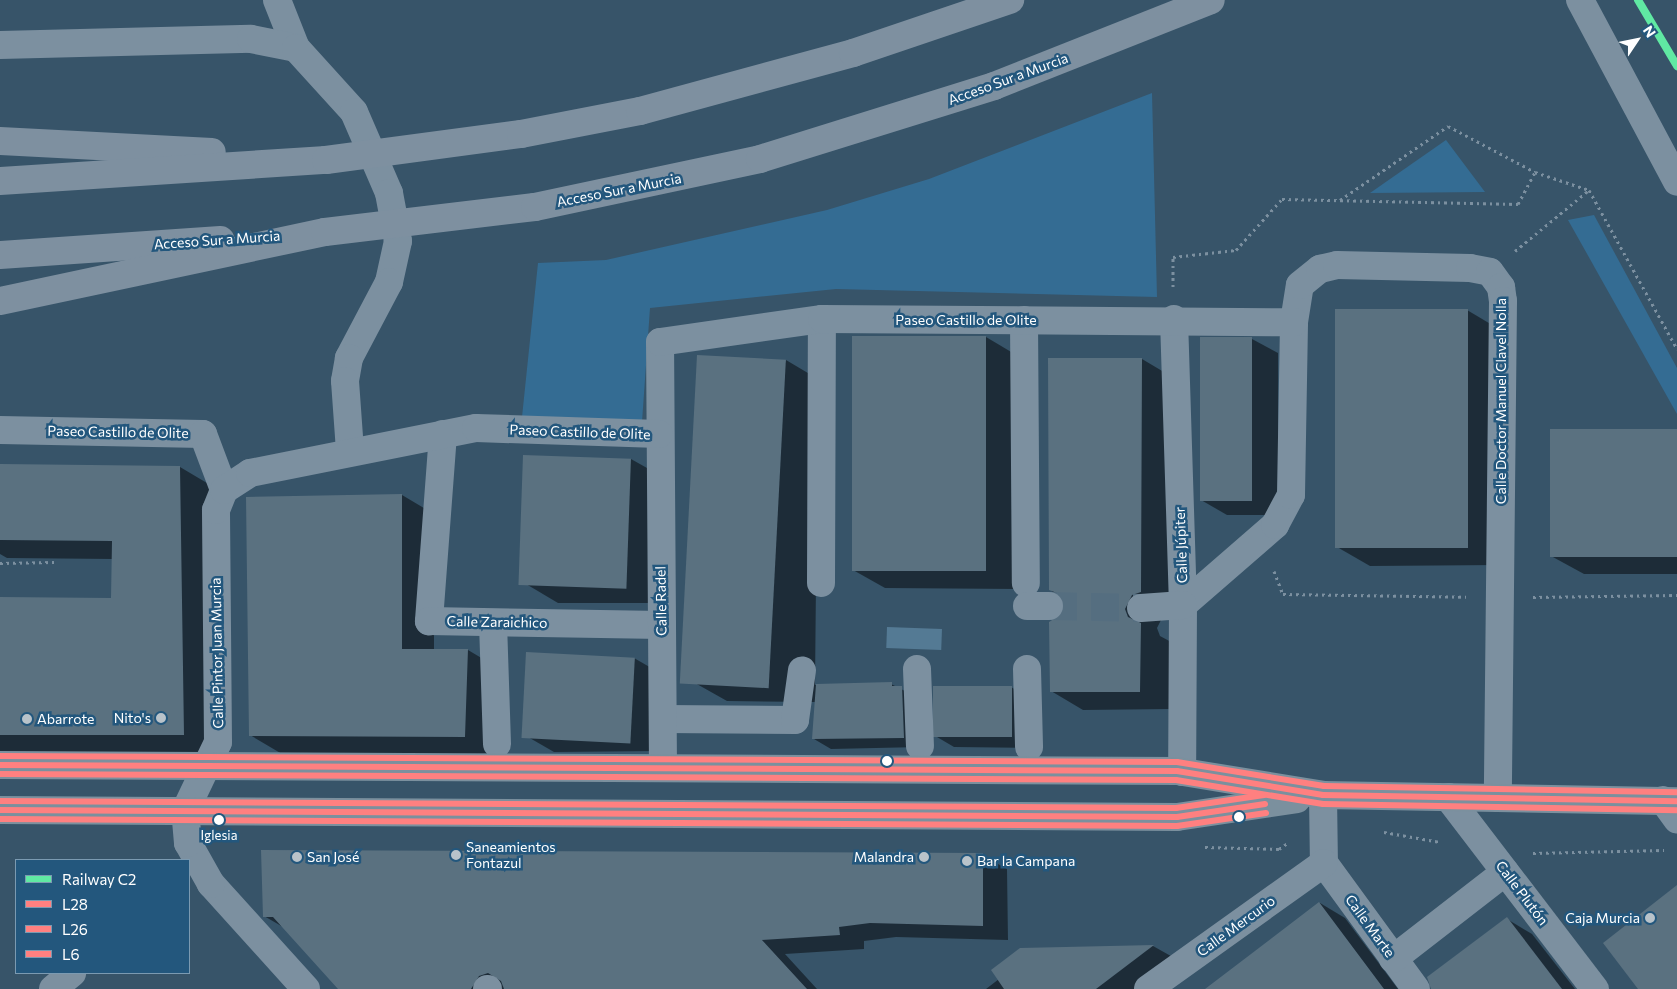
<!DOCTYPE html>
<html>
<head>
<meta charset="utf-8">
<style>
	body { margin:0 }
	#map { position:relative; width:1677px; height:989px; overflow:hidden; background:#375469; font-family:Commissioner,sans-serif }
	div>[style] { position:absolute }
	.green>* { inset:0; background:#346c93 }
	.water>* { inset:0; background:#547a94; transform-origin:0 0 }
	.shadow>* { inset:0; background:#0007 }
	.building>* { inset:0; background:#5a7180; transform-origin:0 0 }
	.minor-tunnel>* { height:28px; margin-top:-14px; transform-origin:0; background:repeating-linear-gradient(90deg,#556e80 0 28px,transparent 0 42px) }
	.path>* { height:3px; margin-top:-1.5px; transform-origin:0; background:repeating-linear-gradient(90deg,#7c90a0 0 2.5px,transparent 0 6.5px) }
	.minor>* { height:28px; margin:-14px; padding:0 14px; transform-origin:14px; border-radius:14px; background:#7c90a0 }
	.major>* { height:28px; margin:-14px; padding:0 14px; transform-origin:14px; border-radius:14px; background:#7b909e }
	.highway>* { height:28px; margin:-14px; padding:0 14px; transform-origin:14px; border-radius:14px; background:#7e90a0 }
	.highway-bridge>* { height:28px; margin:-14px; padding:0 14px; transform-origin:14px; border-radius:14px; background:#7e90a0 }
	.bus-1>* { height:6px; margin:-3px; padding:0 3px; transform-origin:3px; border-radius:3px; background:#ff8080 }
	.bus-2>* { height:6px; margin:-3px; padding:0 3px; transform-origin:3px; border-radius:3px; background:#ff8080 }
	.bus-3>* { height:6px; margin:-3px; padding:0 3px; transform-origin:3px; border-radius:3px; background:#ff8080 }
	.rail-1>* { height:8px; margin:-4px; padding:0 4px; transform-origin:4px; border-radius:4px; background:#60e9a3 }
	.dots>* { width:14px; height:14px; translate:-50% -50%; box-sizing:border-box; border:2px solid #23577d; border-radius:50% }
	span { translate:-50% -50%; white-space:nowrap; text-align:center; line-height:1.15; -webkit-text-stroke:5px #23577d; paint-order:stroke }
	.bus-label { font-size:13px; color:#fff }
	.street-label { font-size:14px; color:#fff }
	.poi-label { font-size:14px; color:#fff }
	.right { translate:-100% -50%; text-align:right }
	.left { translate:0 -50%; text-align:left }
	.legend { position:absolute; left:15px; top:859px; width:175px; height:115px; box-sizing:border-box; background:#23577d; border:1px solid #7b9ab1; margin:0; padding:6px 9px; list-style:none; font-size:15px; color:#fff }
	.legend li { display:flex; align-items:center; gap:10px; height:25px }
	.legend b { width:25px; border:1px solid #7b9ab1 }
	.north { position:absolute; left:1612px; top:15px; width:50px; height:50px; -webkit-text-stroke:4px #23577d; paint-order:stroke; rotate:56deg; font-size:14px; font-weight:700; line-height:20px; text-align:center; color:#fff }
	.north::after { content:''; display:block; margin:auto; width:18px; height:22px; background:#fff; clip-path:polygon(50% 0,100% 100%,50% 72%,0 100%) }
</style>
</head>
<body>
<div id="map">
	<div class="green">
		<div style="clip-path:polygon(1152px 93px,1157px 297px,836px 289px,650px 308px,642px 422px,522px 417px,538px 263px,606px 260px,827px 210px,929px 179px)"></div>
		<div style="clip-path:polygon(1446px 140px,1485px 192px,1370px 193px)"></div>
		<div style="clip-path:polygon(1594px 215px,1677px 368px,1677px 414px,1568px 220px)"></div>
	</div>
	<div class="water">
		<div style="left:887px;top:627px;width:55px;height:21px;rotate:2deg"></div>
	</div>
	<div class="shadow">
		<div style="clip-path:polygon(1467px 310px,1499px 329px,1501px 565px,1370px 566px,1337px 547px)"></div>
		<div style="clip-path:polygon(986px 337px,1018px 356px,1017px 589px,885px 588px,853px 570px)"></div>
		<div style="clip-path:polygon(1252px 339px,1278px 353px,1278px 515px,1227px 515px,1201px 500px,1201px 340px)"></div>
		<div style="clip-path:polygon(1142px 359px,1174px 378px,1173px 611px,1164px 614px,1157px 628px,1160px 636px,1173px 643px,1172px 709px,1083px 710px,1051px 691px,1066px 605px,1051px 590px)"></div>
		<div style="clip-path:polygon(786px 360px,818px 379px,815px 685px,891px 684px,919px 698px,921px 747px,831px 749px,814px 739px,816px 702px,727px 701px,695px 683px)"></div>
		<div style="clip-path:polygon(1677px 430px,1677px 574px,1584px 574px,1551px 556px)"></div>
		<div style="clip-path:polygon(631px 459px,663px 477px,664px 603px,558px 603px,526px 584px)"></div>
		<div style="clip-path:polygon(0 465px,180px 467px,212px 486px,216px 753px,0 753px,0 598px,112px 599px,113px 559px,7px 558px,0 554px)"></div>
		<div style="clip-path:polygon(402px 495px,434px 514px,434px 650px,468px 650px,500px 669px,497px 755px,282px 754px,250px 735px)"></div>
		<div style="clip-path:polygon(634px 658px,660px 673px,660px 751px,554px 752px,528px 737px)"></div>
		<div style="clip-path:polygon(1011px 687px,1029px 698px,1030px 748px,954px 747px,937px 737px)"></div>
		<div style="clip-path:polygon(982px 855px,1007px 869px,1008px 940px,896px 937px,864px 941px,864px 949px,785px 954px,817px 989px,340px 989px,283px 927px,264px 916px)"></div>
		<div style="clip-path:polygon(1320px 903px,1345px 918px,1398px 989px,1208px 989px)"></div>
		<div style="clip-path:polygon(1507px 919px,1532px 934px,1575px 989px,1445px 989px)"></div>
		<div style="clip-path:polygon(1153px 946px,1178px 960px,1138px 989px,986px 989px,999px 979px,1020px 949px)"></div>
	</div>
	<div class="building">
		<div style="left:1468px;top:309px;width:239px;height:133px;rotate:90deg"></div>
		<div style="left:986px;top:336px;width:235px;height:134px;rotate:90deg"></div>
		<div style="left:1252px;top:337px;width:164px;height:52px;rotate:90deg"></div>
		<div style="left:697px;top:355px;width:89px;height:329px;rotate:3deg"></div>
		<div style="clip-path:polygon(1048px 358px,1142px 358px,1141px 592px,1132px 595px,1125px 609px,1128px 617px,1141px 623px,1140px 692px,1050px 692px,1049px 622px,1062px 614px,1065px 606px,1057px 593px,1049px 590px)"></div>
		<div style="left:1550px;top:429px;width:127px;height:128px"></div>
		<div style="left:523px;top:455px;width:108px;height:130px;rotate:2deg"></div>
		<div style="clip-path:polygon(0 464px,180px 466px,184px 735px,0 735px,0 597px,111px 598px,112px 541px,0 540px)"></div>
		<div style="clip-path:polygon(402px 494px,402px 649px,468px 649px,465px 737px,249px 736px,246px 497px)"></div>
		<div style="left:526px;top:652px;width:109px;height:86px;rotate:3deg"></div>
		<div style="clip-path:polygon(892px 682px,892px 686px,902px 686px,904px 738px,812px 739px,816px 684px)"></div>
		<div style="left:933px;top:686px;width:79px;height:51px"></div>
		<div style="clip-path:polygon(261px 850px,983px 853px,983px 926px,870px 923px,839px 927px,840px 935px,762px 940px,807px 989px,504px 989px,501px 981px,488px 973px,479px 976px,471px 989px,338px 989px,273px 917px,263px 917px)"></div>
		<div style="clip-path:polygon(1677px 885px,1677px 989px,1638px 989px,1603px 943px)"></div>
		<div style="clip-path:polygon(1319px 902px,1384px 989px,1205px 989px,1251px 954px)"></div>
		<div style="clip-path:polygon(1507px 917px,1562px 989px,1431px 989px,1427px 977px)"></div>
		<div style="clip-path:polygon(1154px 945px,1096px 989px,1004px 989px,991px 970px,1020px 948px)"></div>
	</div>
	<div class="minor-tunnel">
		<div style="left:1049px;top:606px;width:92px;rotate:1.2deg"></div>
	</div>
	<div class="path">
		<div style="left:1340px;top:200px;width:131px;rotate:-34.4deg"></div>
		<div style="left:1448px;top:126px;width:98px;rotate:27.9deg"></div>
		<div style="left:1515px;top:251px;width:96px;rotate:-39.5deg"></div>
		<div style="left:1589px;top:190px;width:182px;rotate:61deg"></div>
		<div style="left:1173px;top:287px;width:30px;rotate:-90deg"></div>
		<div style="left:1173px;top:257px;width:63px;rotate:-6.3deg"></div>
		<div style="left:1236px;top:250px;width:69px;rotate:-48deg"></div>
		<div style="left:1282px;top:199px;width:236px;rotate:1.2deg"></div>
		<div style="left:1518px;top:204px;width:36px;rotate:-62deg"></div>
		<div style="left:1535px;top:172px;width:57px;rotate:18.4deg"></div>
		<div style="left:0;top:563px;width:54px;rotate:-1.1deg"></div>
		<div style="left:1274px;top:571px;width:25px;rotate:69deg"></div>
		<div style="left:1283px;top:594px;width:183px;rotate:0.9deg"></div>
		<div style="left:1533px;top:597px;width:144px;rotate:-0.8deg"></div>
		<div style="left:1384px;top:832px;width:57px;rotate:10.1deg"></div>
		<div style="left:1205px;top:847px;width:74px;rotate:1.5deg"></div>
		<div style="left:1279px;top:849px;width:12px;rotate:-35deg"></div>
		<div style="left:1533px;top:853px;width:131px;rotate:-1.3deg"></div>
	</div>
	<div class="minor">
		<div style="left:277px;top:0;width:52px;rotate:68.4deg"></div>
		<div style="left:1580px;top:0;width:206px;rotate:61.9deg"></div>
		<div style="left:0;top:45px;width:251px;rotate:-1.4deg"></div>
		<div style="left:251px;top:39px;width:46px;rotate:11.3deg"></div>
		<div style="left:296px;top:48px;width:86px;rotate:47.8deg"></div>
		<div style="left:354px;top:112px;width:88px;rotate:66.6deg"></div>
		<div style="left:389px;top:193px;width:49px;rotate:79.4deg"></div>
		<div style="left:398px;top:241px;width:42px;rotate:102.4deg"></div>
		<div style="left:389px;top:282px;width:86px;rotate:117.8deg"></div>
		<div style="left:349px;top:358px;width:23px;rotate:100deg"></div>
		<div style="left:345px;top:381px;width:69px;rotate:85.9deg"></div>
		<div style="left:1174px;top:319px;width:286px;rotate:88.2deg"></div>
		<div style="left:1183px;top:605px;width:167px;rotate:90.3deg"></div>
		<div style="left:1024px;top:320px;width:263px;rotate:89.6deg"></div>
		<div style="left:0;top:430px;width:203px;rotate:1.1deg"></div>
		<div style="left:203px;top:434px;width:60px;rotate:69.4deg"></div>
		<div style="left:443px;top:434px;width:188px;rotate:94.3deg"></div>
		<div style="left:429px;top:621px;width:233px;rotate:1deg"></div>
		<div style="left:821px;top:583px;width:264px;rotate:-89.8deg"></div>
		<div style="left:1183px;top:605px;width:122px;rotate:-41deg"></div>
		<div style="left:1275px;top:525px;width:34px;rotate:-62deg"></div>
		<div style="left:1291px;top:495px;width:173px;rotate:-89deg"></div>
		<div style="left:1294px;top:322px;width:37px;rotate:-81deg"></div>
		<div style="left:1300px;top:285px;width:26px;rotate:-39deg"></div>
		<div style="left:1320px;top:269px;width:17px;rotate:-13deg"></div>
		<div style="left:1337px;top:265px;width:133px;rotate:1.3deg"></div>
		<div style="left:1470px;top:268px;width:20px;rotate:11deg"></div>
		<div style="left:1490px;top:272px;width:19px;rotate:54deg"></div>
		<div style="left:1501px;top:287px;width:14px;rotate:82deg"></div>
		<div style="left:1503px;top:301px;width:497px;rotate:90.6deg"></div>
		<div style="left:1027px;top:606px;width:22px"></div>
		<div style="left:1141px;top:608px;width:42px;rotate:-4.1deg"></div>
		<div style="left:493px;top:623px;width:121px;rotate:88.1deg"></div>
		<div style="left:917px;top:669px;width:77px;rotate:87.8deg"></div>
		<div style="left:1027px;top:669px;width:78px;rotate:88.5deg"></div>
		<div style="left:663px;top:719px;width:132px;rotate:0.4deg"></div>
		<div style="left:795px;top:720px;width:50px;rotate:-82deg"></div>
		<div style="left:663px;top:768px;width:426px;rotate:-90.4deg"></div>
		<div style="left:660px;top:342px;width:164px;rotate:-8.1deg"></div>
		<div style="left:822px;top:319px;width:472px;rotate:0.4deg"></div>
		<div style="left:1323px;top:795px;width:68px;rotate:89.2deg"></div>
		<div style="left:1448px;top:797px;width:242px;rotate:52.6deg"></div>
		<div style="left:1663px;top:800px;width:24px;rotate:54deg"></div>
		<div style="left:1324px;top:863px;width:156px;rotate:53.9deg"></div>
		<div style="left:1393px;top:959px;width:142px;rotate:-37.8deg"></div>
		<div style="left:53px;top:989px;width:25px;rotate:-40deg"></div>
		<div style="left:306px;top:989px;width:142px;rotate:-132.1deg"></div>
		<div style="left:211px;top:884px;width:47px;rotate:-119.3deg"></div>
		<div style="left:188px;top:843px;width:32px;rotate:-95deg"></div>
		<div style="left:185px;top:811px;width:76px;rotate:-64.4deg"></div>
		<div style="left:218px;top:742px;width:232px;rotate:-90.5deg"></div>
		<div style="left:216px;top:510px;width:22px;rotate:-68deg"></div>
		<div style="left:224px;top:490px;width:31px;rotate:-33deg"></div>
		<div style="left:250px;top:473px;width:230px;rotate:-11.3deg"></div>
		<div style="left:476px;top:428px;width:183px;rotate:1.9deg"></div>
		<div style="left:487px;top:989px;width:1px"></div>
		<div style="left:1148px;top:989px;width:216px;rotate:-35.6deg"></div>
	</div>
	<div class="major">
		<div style="left:0;top:765px;width:1177px;rotate:0.29deg"></div>
		<div style="left:1177px;top:771px;width:148px;rotate:9.3deg"></div>
		<div style="left:1323px;top:795px;width:354px;rotate:1deg"></div>
		<div style="left:0;top:810px;width:1177px;rotate:0.34deg"></div>
		<div style="left:1177px;top:817px;width:121px;rotate:-8.5deg"></div>
	</div>
	<div class="highway">
		<div style="left:0;top:141px;width:212px;rotate:3deg"></div>
		<div style="left:0;top:181px;width:327px;rotate:-3.7deg"></div>
		<div style="left:0;top:255px;width:221px;rotate:-3.9deg"></div>
		<div style="left:0;top:301px;width:332px;rotate:-12deg"></div>
	</div>
	<div class="highway-bridge">
		<div style="left:326px;top:160px;width:197px;rotate:-7.6deg"></div>
		<div style="left:521px;top:134px;width:121px;rotate:-10.9deg"></div>
		<div style="left:640px;top:111px;width:221px;rotate:-15.2deg"></div>
		<div style="left:853px;top:53px;width:166px;rotate:-18.7deg"></div>
		<div style="left:325px;top:232px;width:211px;rotate:-6.8deg"></div>
		<div style="left:535px;top:207px;width:230px;rotate:-12deg"></div>
		<div style="left:760px;top:159px;width:245px;rotate:-17.3deg"></div>
		<div style="left:994px;top:86px;width:233px;rotate:-21.6deg"></div>
	</div>
	<div class="bus-1">
		<div style="left:0;top:765px;width:1177px;rotate:0.29deg"></div>
		<div style="left:1177px;top:771px;width:148px;rotate:9.3deg"></div>
		<div style="left:1323px;top:795px;width:354px;rotate:1deg"></div>
		<div style="left:0;top:810px;width:1177px;rotate:0.34deg"></div>
		<div style="left:1177px;top:817px;width:89px;rotate:-8.4deg"></div>
	</div>
	<div class="bus-2">
		<div style="left:0;top:774px;width:1176px;rotate:0.29deg"></div>
		<div style="left:1176px;top:780px;width:149px;rotate:9.3deg"></div>
		<div style="left:1323px;top:804px;width:354px;rotate:1deg"></div>
		<div style="left:0;top:819px;width:1177px;rotate:0.34deg"></div>
		<div style="left:1177px;top:826px;width:90px;rotate:-8.3deg"></div>
	</div>
	<div class="bus-3">
		<div style="left:0;top:756px;width:1177px;rotate:0.29deg"></div>
		<div style="left:1177px;top:762px;width:149px;rotate:9.3deg"></div>
		<div style="left:1324px;top:786px;width:353px;rotate:1deg"></div>
		<div style="left:0;top:801px;width:1176px;rotate:0.34deg"></div>
		<div style="left:1176px;top:808px;width:89px;rotate:-8.4deg"></div>
	</div>
	<div class="rail-1">
		<div style="left:1638px;top:0;width:77px;rotate:59.4deg"></div>
	</div>
	<div class="dots">
		<div style="left:161px;top:718px;background:#b9c3ca"></div>
		<div style="left:27px;top:719px;background:#b9c3ca"></div>
		<div style="left:887px;top:761px;background:#fff"></div>
		<div style="left:1239px;top:817px;background:#fff"></div>
		<div style="left:219px;top:820px;background:#fff"></div>
		<div style="left:456px;top:855px;background:#b9c3ca"></div>
		<div style="left:297px;top:857px;background:#b9c3ca"></div>
		<div style="left:924px;top:857px;background:#b9c3ca"></div>
		<div style="left:967px;top:861px;background:#b9c3ca"></div>
		<div style="left:1650px;top:918px;background:#b9c3ca"></div>
	</div>
	<div class="bus-label">
		<span style="left:219px;top:835px">Iglesia</span>
	</div>
	<div class="street-label">
		<span style="left:1008px;top:79px;rotate:-20deg">Acceso Sur a Murcia</span>
		<span style="left:619px;top:190px;rotate:-11deg">Acceso Sur a Murcia</span>
		<span style="left:217px;top:240px;rotate:-4deg">Acceso Sur a Murcia</span>
		<span style="left:966px;top:320px">Paseo Castillo de Olite</span>
		<span style="left:1501px;top:401px;rotate:-90deg">Calle Doctor Manuel Clavel Nolla</span>
		<span style="left:118px;top:432px;rotate:1deg">Paseo Castillo de Olite</span>
		<span style="left:580px;top:432px;rotate:2deg">Paseo Castillo de Olite</span>
		<span style="left:1181px;top:545px;rotate:-92deg">Calle Júpiter</span>
		<span style="left:661px;top:601px;rotate:-91deg">Calle Radel</span>
		<span style="left:497px;top:622px;rotate:1deg">Calle Zaraichico</span>
		<span style="left:217px;top:653px;rotate:-91deg">Calle Pintor Juan Murcia</span>
		<span style="left:1522px;top:893px;rotate:53deg">Calle Plutón</span>
		<span style="left:1236px;top:926px;rotate:-36deg">Calle Mercurio</span>
		<span style="left:1370px;top:926px;rotate:54deg">Calle Marte</span>
	</div>
	<div class="poi-label">
		<span class="right" style="left:151px;top:718px">Nito's</span>
		<span class="left" style="left:37px;top:719px">Abarrote</span>
		<span class="left" style="left:466px;top:855px">Saneamientos<br>Fontazul</span>
		<span class="left" style="left:307px;top:857px">San José</span>
		<span class="right" style="left:914px;top:857px">Malandra</span>
		<span class="left" style="left:977px;top:861px">Bar la Campana</span>
		<span class="right" style="left:1640px;top:918px">Caja Murcia</span>
	</div>
	<ul class="legend">
	<li><b style="height:6px;background:#60e9a3"></b>Railway C2</li>
	<li><b style="height:6px;background:#ff8080"></b>L28</li>
	<li><b style="height:6px;background:#ff8080"></b>L26</li>
	<li><b style="height:6px;background:#ff8080"></b>L6</li>
	</ul>
	<div class="north">N</div>
</div>
</body>
</html>
